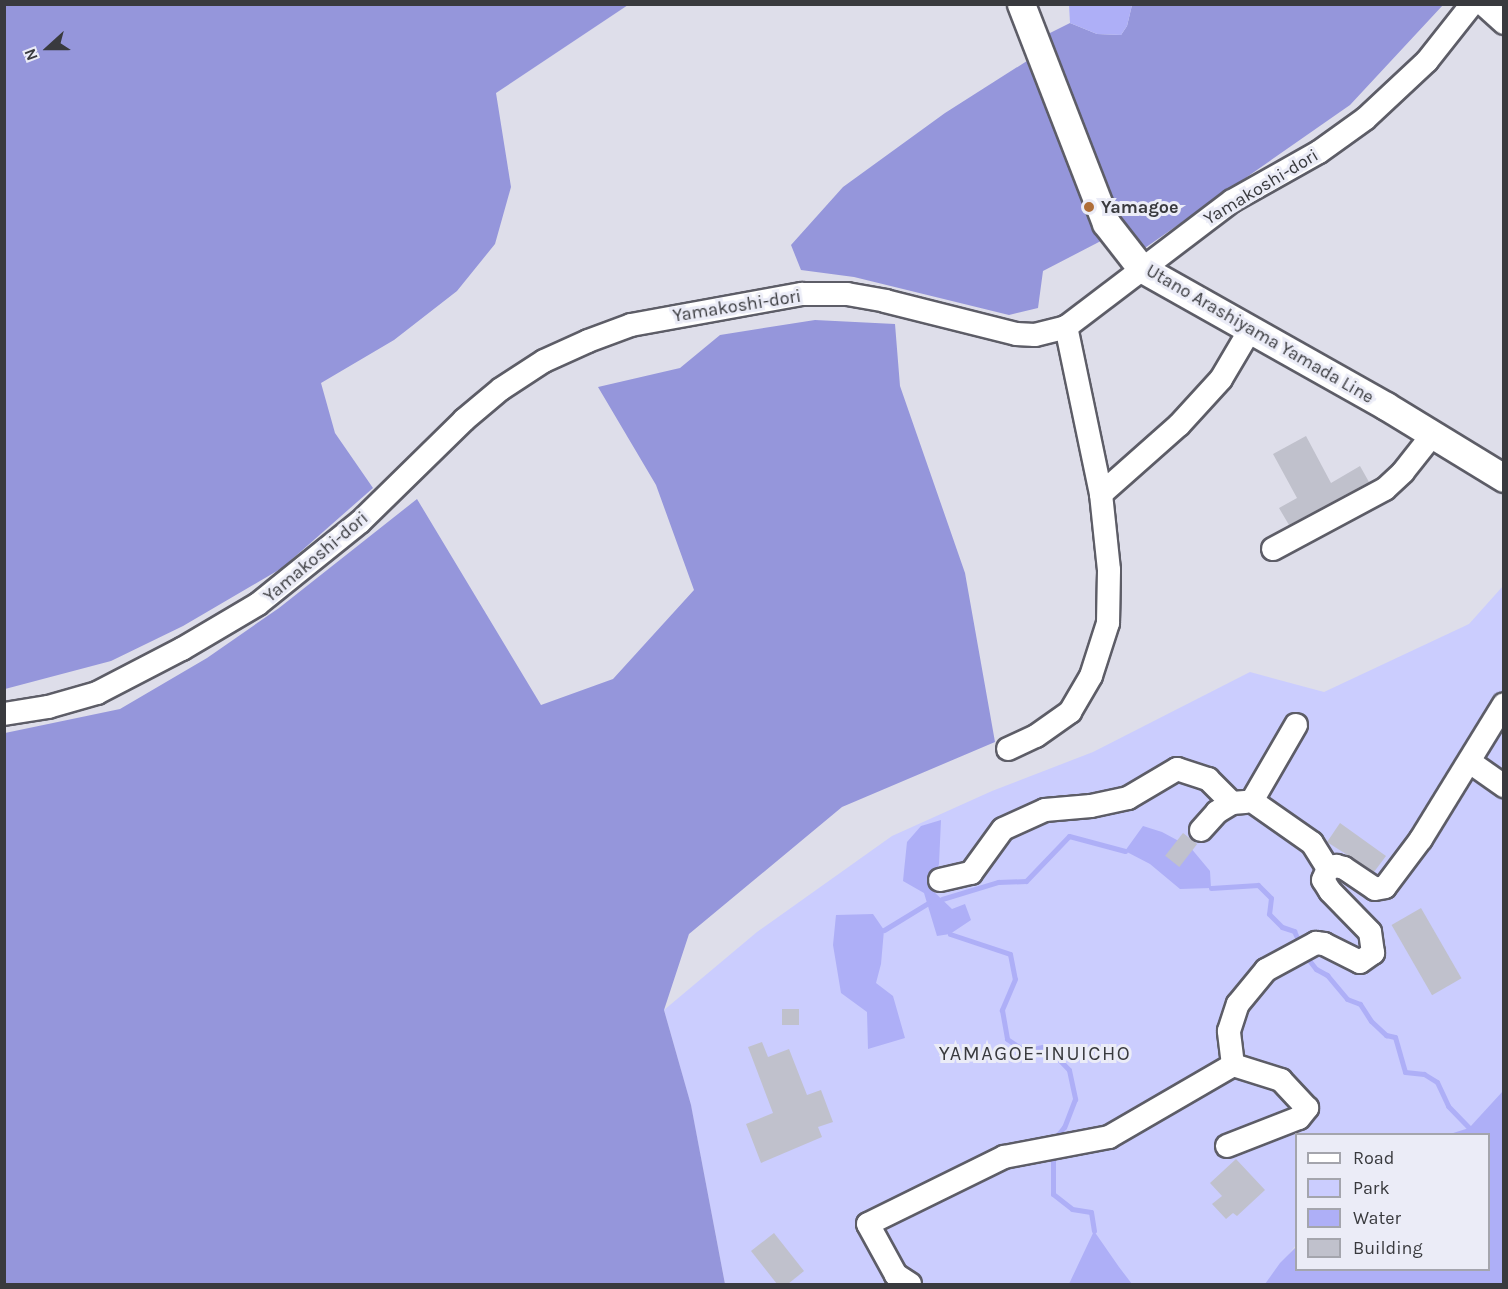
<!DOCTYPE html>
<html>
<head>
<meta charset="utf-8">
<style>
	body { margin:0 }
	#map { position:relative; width:1508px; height:1289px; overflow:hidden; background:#dedeea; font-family:Karla,sans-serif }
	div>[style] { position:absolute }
	.green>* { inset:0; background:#cbcdfe }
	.forest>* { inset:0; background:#9596db }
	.water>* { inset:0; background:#aeaff7 }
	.stream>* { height:5px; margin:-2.5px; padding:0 2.5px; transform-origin:2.5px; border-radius:2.5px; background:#aeaff7 }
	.building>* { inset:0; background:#c0c1cc; transform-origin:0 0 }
	.roads { filter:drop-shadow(2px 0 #5d5d67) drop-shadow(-2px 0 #5d5d67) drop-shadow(0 2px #5d5d67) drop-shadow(0 -2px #5d5d67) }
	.minor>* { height:22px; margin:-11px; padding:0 11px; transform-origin:11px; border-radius:11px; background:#fff }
	.major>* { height:27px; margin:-13.5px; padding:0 13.5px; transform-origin:13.5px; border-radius:13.5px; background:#fff }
	.dots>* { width:16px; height:16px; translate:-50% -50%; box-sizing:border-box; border:3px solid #ebecf7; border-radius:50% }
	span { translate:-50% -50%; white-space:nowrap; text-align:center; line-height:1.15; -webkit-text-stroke:6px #ebecf7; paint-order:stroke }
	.street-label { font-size:18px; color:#393a3e }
	.poi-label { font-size:18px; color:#393a3e; font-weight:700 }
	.left { translate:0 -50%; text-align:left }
	.neighbourhood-label { font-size:20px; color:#393a3e; letter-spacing:1.5px }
	.frame { position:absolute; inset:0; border:6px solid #393a3e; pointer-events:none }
	.legend { position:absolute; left:1295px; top:1133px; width:195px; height:138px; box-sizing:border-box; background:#ebecf7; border:2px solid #a4a5ad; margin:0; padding:8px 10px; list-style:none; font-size:18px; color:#393a3e }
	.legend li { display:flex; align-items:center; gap:12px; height:30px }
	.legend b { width:30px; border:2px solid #a4a5ad }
	.north { position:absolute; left:18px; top:18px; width:60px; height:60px; -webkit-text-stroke:4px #ebecf7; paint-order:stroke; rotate:249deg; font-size:16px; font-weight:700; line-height:24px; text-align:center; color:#393a3e }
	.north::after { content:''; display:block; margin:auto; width:21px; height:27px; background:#393a3e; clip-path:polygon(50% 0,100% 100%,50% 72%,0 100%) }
</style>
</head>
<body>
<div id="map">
	<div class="green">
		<div style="clip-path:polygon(1503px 586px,1503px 1093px,1469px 1128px,1454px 1134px,1296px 1134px,1296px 1245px,1266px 1284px,725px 1284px,691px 1106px,664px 1010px,757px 932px,892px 836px,992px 791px,1093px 752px,1250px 672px,1324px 692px,1469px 624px)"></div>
	</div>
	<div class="forest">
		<div style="clip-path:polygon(5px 4px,628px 5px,496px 93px,511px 187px,495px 244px,457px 291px,394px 340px,321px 383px,335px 433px,373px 488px,282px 568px,183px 626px,111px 661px,5px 689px)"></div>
		<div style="clip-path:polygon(1132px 5px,1443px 5px,1350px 105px,1142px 250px,1124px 229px,1043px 271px,1038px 308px,1009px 315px,854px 277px,801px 270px,791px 245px,843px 187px,945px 113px,1052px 45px,1048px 34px,1070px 23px,1097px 34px,1121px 35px,1127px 26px)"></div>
		<div style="clip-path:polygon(815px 320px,895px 324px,900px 386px,965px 573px,995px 742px,842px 807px,689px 934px,664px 1010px,691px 1105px,725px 1284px,5px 1284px,5px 733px,120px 709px,207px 658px,279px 608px,417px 499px,541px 705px,613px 679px,694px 590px,656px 485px,598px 387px,680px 368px,720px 335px)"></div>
	</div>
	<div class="water">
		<div style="clip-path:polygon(1069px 5px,1069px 4px,1132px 5px,1127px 26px,1121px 35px,1097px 34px,1070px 23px)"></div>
		<div style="clip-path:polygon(941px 820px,939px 864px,931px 889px,952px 909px,965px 904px,971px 920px,950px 934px,937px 936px,924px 893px,903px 881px,904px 871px,907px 842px,921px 826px)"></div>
		<div style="clip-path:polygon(1143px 826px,1162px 832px,1190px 847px,1210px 871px,1211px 888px,1180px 889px,1150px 864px,1125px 851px)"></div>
		<div style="clip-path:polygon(873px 914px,884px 930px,881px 964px,876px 983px,893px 996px,905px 1038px,868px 1049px,867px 1012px,841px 993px,833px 945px,836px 915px)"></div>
		<div style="clip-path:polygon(1503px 1091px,1503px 1284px,1265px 1284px,1280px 1263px,1296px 1247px,1296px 1270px,1488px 1270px,1488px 1134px,1450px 1134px,1469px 1128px)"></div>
		<div style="clip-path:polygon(1094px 1231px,1119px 1267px,1132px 1284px,1069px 1284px)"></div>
	</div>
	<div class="stream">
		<div style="left:1211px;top:888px;width:47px;rotate:-3.7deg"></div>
		<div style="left:1258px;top:885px;width:18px;rotate:45deg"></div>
		<div style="left:1271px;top:898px;width:16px;rotate:97deg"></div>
		<div style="left:1269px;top:914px;width:18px;rotate:45deg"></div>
		<div style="left:1282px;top:927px;width:13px;rotate:18deg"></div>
		<div style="left:1294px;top:931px;width:14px;rotate:65deg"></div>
		<div style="left:942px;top:899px;width:59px;rotate:-16.9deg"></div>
		<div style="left:998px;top:882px;width:28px;rotate:-2deg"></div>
		<div style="left:1026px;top:881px;width:62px;rotate:-46.3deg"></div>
		<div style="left:1069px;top:836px;width:58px;rotate:15deg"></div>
		<div style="left:884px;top:930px;width:52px;rotate:-31.5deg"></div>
		<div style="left:950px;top:934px;width:63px;rotate:18.4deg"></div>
		<div style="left:1010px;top:954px;width:25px;rotate:79deg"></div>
		<div style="left:1015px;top:979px;width:34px;rotate:113deg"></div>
		<div style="left:1002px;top:1010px;width:29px;rotate:80deg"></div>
		<div style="left:1007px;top:1039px;width:22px;rotate:34deg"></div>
		<div style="left:1025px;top:1051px;width:22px;rotate:-13deg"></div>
		<div style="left:1046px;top:1046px;width:33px;rotate:46deg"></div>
		<div style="left:1069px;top:1070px;width:30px;rotate:78deg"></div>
		<div style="left:1075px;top:1099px;width:30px;rotate:111deg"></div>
		<div style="left:1064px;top:1127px;width:16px;rotate:128deg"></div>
		<div style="left:1305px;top:955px;width:18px;rotate:52deg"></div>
		<div style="left:1316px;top:969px;width:13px;rotate:29deg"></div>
		<div style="left:1327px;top:975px;width:31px;rotate:50deg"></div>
		<div style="left:1347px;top:999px;width:14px;rotate:21deg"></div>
		<div style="left:1360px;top:1004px;width:20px;rotate:57deg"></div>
		<div style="left:1371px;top:1021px;width:21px;rotate:43deg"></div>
		<div style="left:1386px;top:1035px;width:9px;rotate:13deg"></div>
		<div style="left:1395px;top:1037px;width:36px;rotate:74deg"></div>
		<div style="left:1405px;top:1072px;width:19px;rotate:6deg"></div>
		<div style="left:1424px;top:1074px;width:15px;rotate:32deg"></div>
		<div style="left:1437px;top:1082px;width:26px;rotate:65deg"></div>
		<div style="left:1448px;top:1106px;width:30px;rotate:46deg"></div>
		<div style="left:1053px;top:1155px;width:39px;rotate:90deg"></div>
		<div style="left:1053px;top:1194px;width:24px;rotate:38deg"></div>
		<div style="left:1072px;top:1209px;width:19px;rotate:9deg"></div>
		<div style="left:1091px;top:1212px;width:19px;rotate:81deg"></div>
	</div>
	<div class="building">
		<div style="clip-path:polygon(1306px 436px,1331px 483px,1360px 466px,1369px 482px,1289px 525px,1279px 508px,1297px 498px,1273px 454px)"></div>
		<div style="clip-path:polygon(1340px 823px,1386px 856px,1374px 872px,1327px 842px)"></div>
		<div style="left:1183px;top:833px;width:18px;height:29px;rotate:38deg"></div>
		<div style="left:1421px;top:908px;width:81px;height:34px;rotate:60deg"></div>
		<div style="left:782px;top:1009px;width:17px;height:16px"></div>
		<div style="clip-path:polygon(762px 1042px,768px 1057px,789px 1049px,807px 1095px,821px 1090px,833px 1122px,818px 1127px,822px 1137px,761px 1163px,746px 1124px,773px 1113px,748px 1047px)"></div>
		<div style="clip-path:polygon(1236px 1159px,1265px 1190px,1237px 1216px,1233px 1213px,1226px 1219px,1212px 1204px,1222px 1196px,1210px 1183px)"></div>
		<div style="clip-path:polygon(774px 1233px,804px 1271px,788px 1284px,777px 1284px,751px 1251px)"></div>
	</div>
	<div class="roads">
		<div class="minor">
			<div style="left:1483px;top:4px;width:28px;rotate:42deg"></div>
			<div style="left:1101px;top:494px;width:104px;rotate:-41.5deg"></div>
			<div style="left:1179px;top:425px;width:62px;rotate:-47.6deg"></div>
			<div style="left:1221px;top:379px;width:57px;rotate:-59.4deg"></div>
			<div style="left:1273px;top:549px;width:127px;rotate:-28.2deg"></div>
			<div style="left:1385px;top:489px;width:25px;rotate:-43deg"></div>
			<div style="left:1403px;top:472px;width:48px;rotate:-51.7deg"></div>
			<div style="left:4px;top:714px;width:45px;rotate:-9deg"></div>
			<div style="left:48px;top:707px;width:51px;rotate:-15.9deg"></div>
			<div style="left:97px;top:693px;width:96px;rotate:-27.4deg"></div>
			<div style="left:182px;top:649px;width:88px;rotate:-30.6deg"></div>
			<div style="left:258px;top:604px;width:131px;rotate:-38.8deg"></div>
			<div style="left:360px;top:522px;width:146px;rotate:-44.4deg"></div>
			<div style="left:464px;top:420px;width:48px;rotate:-40deg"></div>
			<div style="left:501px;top:389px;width:51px;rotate:-33.1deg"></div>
			<div style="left:544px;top:361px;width:48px;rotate:-24.4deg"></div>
			<div style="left:588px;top:341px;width:46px;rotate:-20.4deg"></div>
			<div style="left:631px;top:325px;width:174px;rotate:-10.3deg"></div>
			<div style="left:802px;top:294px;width:45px"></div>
			<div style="left:847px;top:294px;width:39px;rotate:10deg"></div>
			<div style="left:885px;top:301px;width:135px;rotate:14.1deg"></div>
			<div style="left:1016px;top:334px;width:19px;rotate:3deg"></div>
			<div style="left:1035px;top:335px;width:32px;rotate:-14deg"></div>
			<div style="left:1066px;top:327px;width:208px;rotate:-37.2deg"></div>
			<div style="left:1232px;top:201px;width:100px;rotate:-29.4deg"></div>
			<div style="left:1319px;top:152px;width:57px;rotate:-35.7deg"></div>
			<div style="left:1365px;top:119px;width:85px;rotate:-43.1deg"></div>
			<div style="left:1427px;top:61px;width:73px;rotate:-51.7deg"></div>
			<div style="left:1296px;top:725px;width:88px;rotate:120.1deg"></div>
			<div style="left:1252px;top:801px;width:73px;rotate:35deg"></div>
			<div style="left:1312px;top:843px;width:31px;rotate:58deg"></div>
			<div style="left:1008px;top:749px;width:31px;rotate:-25deg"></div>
			<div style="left:1036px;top:736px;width:42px;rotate:-35.2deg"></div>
			<div style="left:1070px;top:712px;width:42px;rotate:-59.7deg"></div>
			<div style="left:1091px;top:676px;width:56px;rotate:-72.2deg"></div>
			<div style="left:1108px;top:623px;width:53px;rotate:-88.9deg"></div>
			<div style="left:1109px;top:570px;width:76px;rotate:-96deg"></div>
			<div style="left:1101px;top:494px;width:171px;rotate:-101.8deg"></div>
			<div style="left:1470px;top:762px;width:42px;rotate:35.2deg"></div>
			<div style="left:1201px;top:830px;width:24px;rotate:-48deg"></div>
			<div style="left:1217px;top:812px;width:17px;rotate:-31deg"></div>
			<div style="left:1232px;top:803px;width:13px;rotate:-4deg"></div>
			<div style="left:940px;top:880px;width:32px;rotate:-13deg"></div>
			<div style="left:971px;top:873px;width:54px;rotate:-54deg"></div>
			<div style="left:1003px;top:829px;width:46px;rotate:-24.3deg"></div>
			<div style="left:1045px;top:810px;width:46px;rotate:-5deg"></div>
			<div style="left:1091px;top:806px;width:38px;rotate:-12deg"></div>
			<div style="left:1128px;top:798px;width:57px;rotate:-30.6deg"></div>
			<div style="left:1177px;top:769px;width:33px;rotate:18deg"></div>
			<div style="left:1208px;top:779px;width:34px;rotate:45deg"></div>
			<div style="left:1227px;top:1146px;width:77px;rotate:-21.3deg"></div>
			<div style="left:1299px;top:1118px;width:13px;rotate:-51deg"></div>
			<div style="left:1307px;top:1108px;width:38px;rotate:-133deg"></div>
			<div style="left:1281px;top:1080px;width:50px;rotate:-162.6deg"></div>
			<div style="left:910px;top:1284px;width:17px;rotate:-147deg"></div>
			<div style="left:896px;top:1275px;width:58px;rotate:-118.8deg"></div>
			<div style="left:868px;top:1224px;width:152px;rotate:-26.2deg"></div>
			<div style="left:1004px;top:1157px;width:107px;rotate:-10.8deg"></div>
			<div style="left:1109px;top:1137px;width:143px;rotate:-30.1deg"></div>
			<div style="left:1233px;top:1065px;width:34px;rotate:-97deg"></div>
			<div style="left:1229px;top:1031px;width:28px;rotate:-72deg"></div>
			<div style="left:1238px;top:1004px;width:44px;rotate:-50.5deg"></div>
			<div style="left:1266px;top:970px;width:57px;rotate:-28.4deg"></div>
			<div style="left:1316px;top:943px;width:8px;rotate:7deg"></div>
			<div style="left:1324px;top:944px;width:40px;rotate:26.6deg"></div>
			<div style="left:1360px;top:962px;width:16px;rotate:-35deg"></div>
			<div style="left:1373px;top:953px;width:21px;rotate:-98deg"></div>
			<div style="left:1370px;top:932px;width:57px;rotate:-134.3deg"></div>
			<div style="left:1330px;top:891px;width:13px;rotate:-122deg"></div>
			<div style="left:1323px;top:880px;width:12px;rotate:-66deg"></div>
			<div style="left:1328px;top:869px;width:9px;rotate:-21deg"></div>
			<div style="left:1336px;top:866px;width:8px;rotate:14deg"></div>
			<div style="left:1344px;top:868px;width:37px;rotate:34deg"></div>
			<div style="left:1375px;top:889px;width:10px;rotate:-11deg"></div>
			<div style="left:1385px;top:887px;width:60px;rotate:-53.1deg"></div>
			<div style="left:1421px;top:839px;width:158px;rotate:-58.4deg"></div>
		</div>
		<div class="major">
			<div style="left:1021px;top:4px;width:235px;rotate:68.8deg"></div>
			<div style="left:1106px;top:223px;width:57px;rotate:52.1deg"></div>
			<div style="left:1141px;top:268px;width:281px;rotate:29.4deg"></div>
			<div style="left:1386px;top:406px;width:138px;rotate:31.4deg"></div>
		</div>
	</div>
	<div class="dots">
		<div style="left:1089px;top:207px;background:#af6e38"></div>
	</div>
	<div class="street-label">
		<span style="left:1261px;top:187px;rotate:-31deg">Yamakoshi-dori</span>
		<span style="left:737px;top:306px;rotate:-9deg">Yamakoshi-dori</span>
		<span style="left:1260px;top:334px;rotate:30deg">Utano Arashiyama Yamada Line</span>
		<span style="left:316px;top:557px;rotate:-40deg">Yamakoshi-dori</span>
	</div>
	<div class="poi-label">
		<span class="left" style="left:1101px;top:207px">Yamagoe</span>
	</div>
	<div class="neighbourhood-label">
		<span style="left:1035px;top:1053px">YAMAGOE-INUICHO</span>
	</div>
	<div class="frame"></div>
	<ul class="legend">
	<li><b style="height:8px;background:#fff"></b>Road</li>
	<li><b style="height:16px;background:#cbcdfe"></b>Park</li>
	<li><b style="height:16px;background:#aeaff7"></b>Water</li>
	<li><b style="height:16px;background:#c0c1cc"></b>Building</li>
	</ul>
	<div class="north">N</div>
</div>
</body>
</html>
